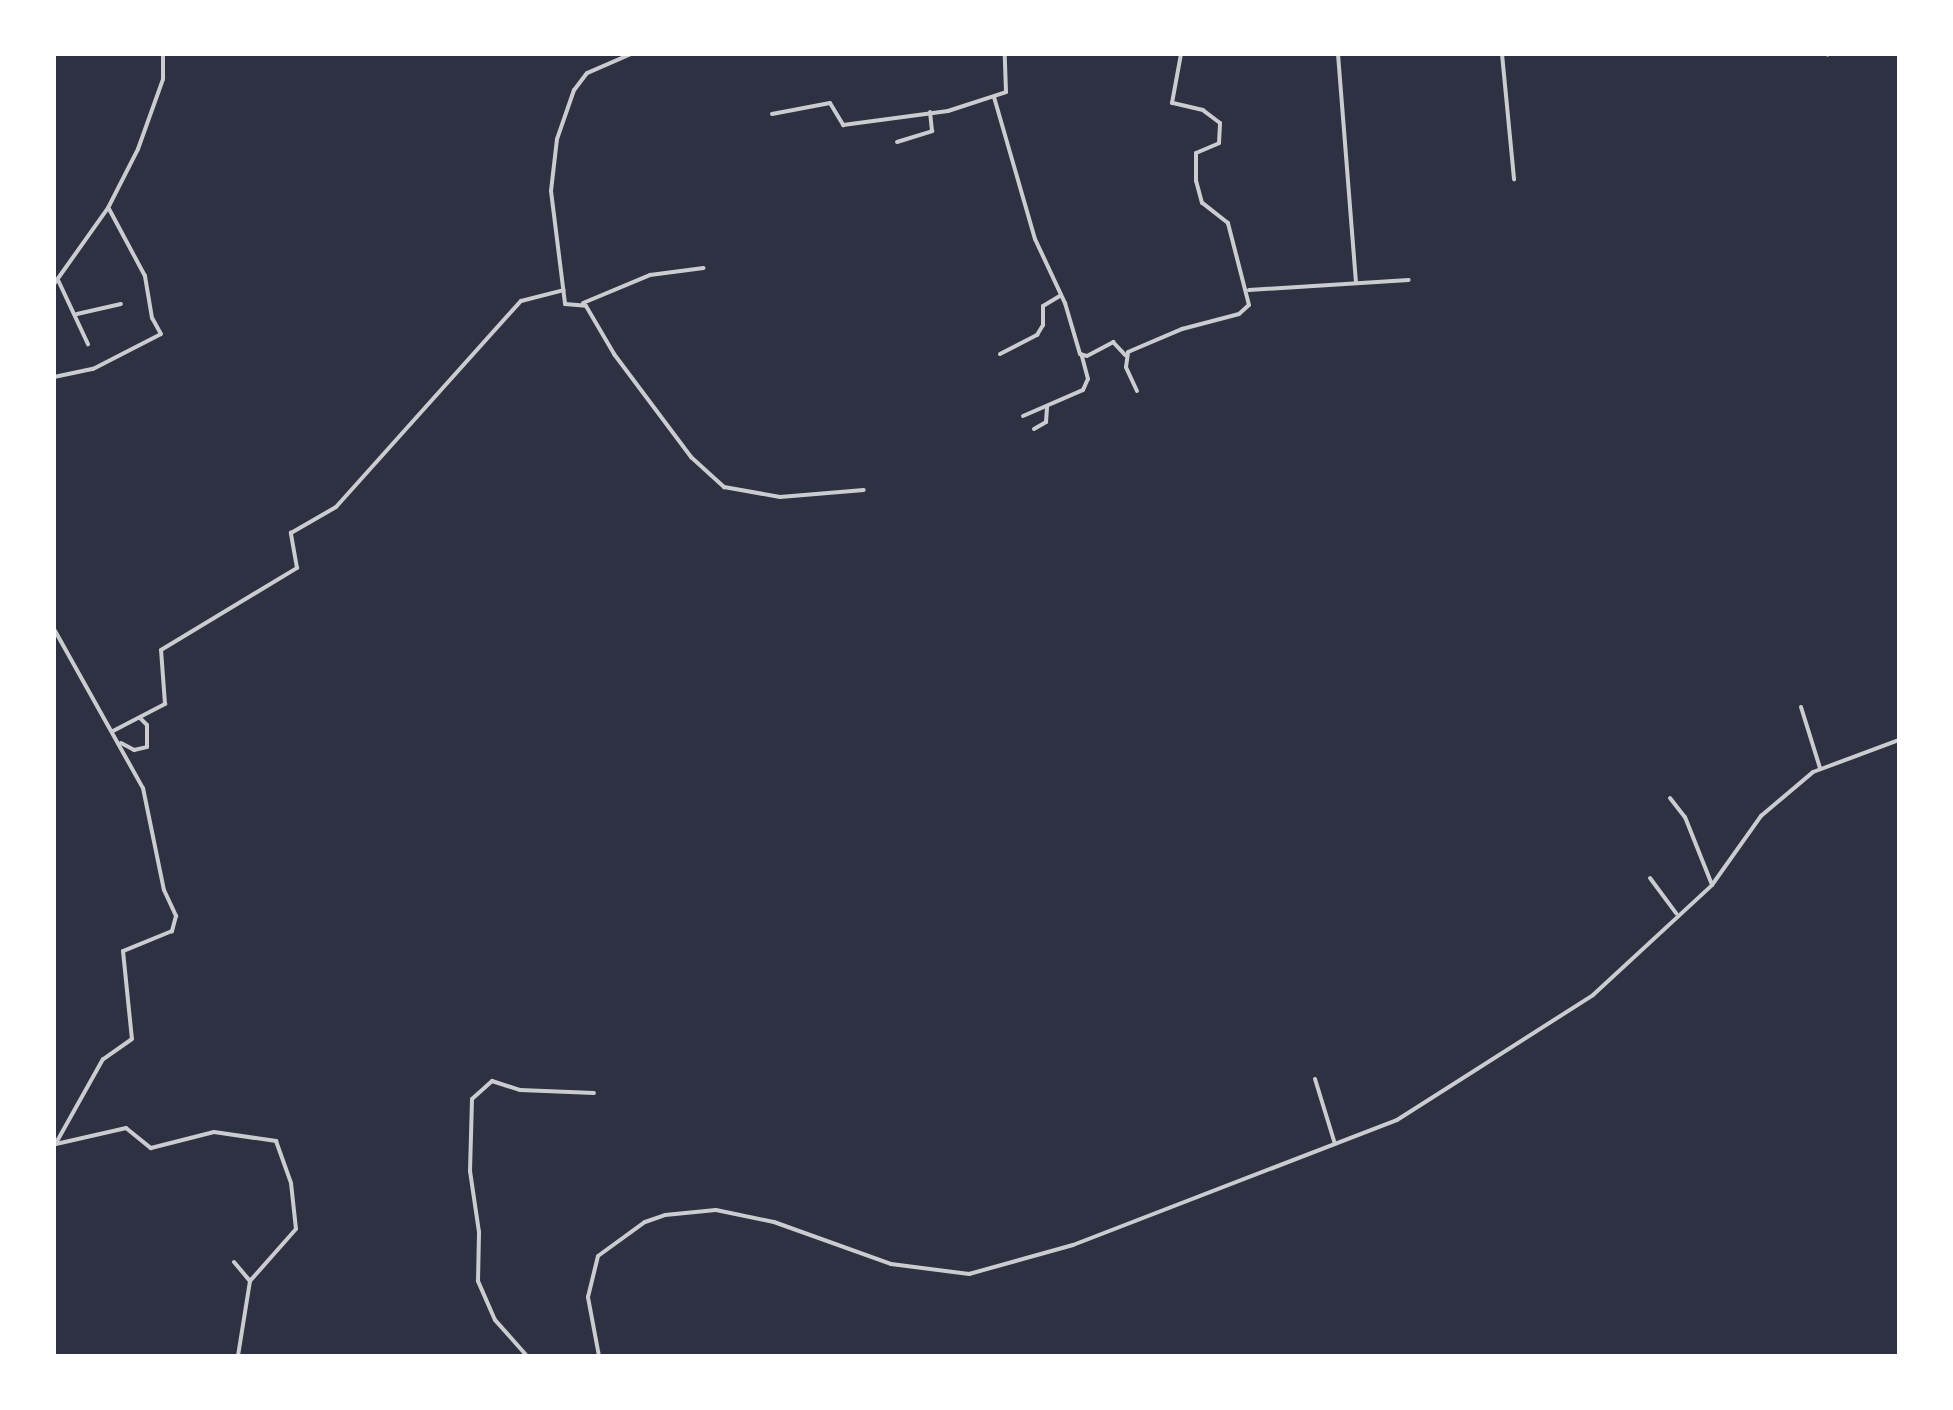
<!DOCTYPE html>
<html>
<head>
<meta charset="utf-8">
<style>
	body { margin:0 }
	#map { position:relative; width:1953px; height:1410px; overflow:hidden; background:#2d3142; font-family:"Libre Baskerville",serif }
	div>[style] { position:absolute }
	.minor>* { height:4px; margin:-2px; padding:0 2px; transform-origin:2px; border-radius:2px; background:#caccd0 }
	span { translate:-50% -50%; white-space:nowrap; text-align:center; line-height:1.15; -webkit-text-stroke:7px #fff; paint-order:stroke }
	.frame { position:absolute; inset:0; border:56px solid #fff; pointer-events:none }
</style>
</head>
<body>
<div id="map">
	<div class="minor">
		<div style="left:631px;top:54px;width:48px;rotate:156.6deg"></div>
		<div style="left:587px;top:73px;width:21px;rotate:127deg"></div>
		<div style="left:574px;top:90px;width:52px;rotate:109.1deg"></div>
		<div style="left:557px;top:139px;width:52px;rotate:96.6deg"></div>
		<div style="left:551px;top:191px;width:114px;rotate:82.9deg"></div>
		<div style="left:565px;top:304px;width:21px;rotate:5deg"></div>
		<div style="left:586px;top:306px;width:56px;rotate:59.7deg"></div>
		<div style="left:614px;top:354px;width:129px;rotate:53.2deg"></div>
		<div style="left:691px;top:457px;width:45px;rotate:42.3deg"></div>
		<div style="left:724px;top:487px;width:57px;rotate:10.1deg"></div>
		<div style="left:780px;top:497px;width:84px;rotate:-4.8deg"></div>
		<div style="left:1338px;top:54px;width:228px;rotate:85.5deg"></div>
		<div style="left:1502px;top:54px;width:126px;rotate:84.5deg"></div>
		<div style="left:1827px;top:54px;width:1px;rotate:45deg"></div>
		<div style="left:994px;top:97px;width:148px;rotate:73.9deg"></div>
		<div style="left:1035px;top:239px;width:71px;rotate:64.9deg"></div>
		<div style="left:1065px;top:303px;width:53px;rotate:73.6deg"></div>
		<div style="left:1080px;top:354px;width:7px;rotate:16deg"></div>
		<div style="left:1087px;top:356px;width:30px;rotate:-28deg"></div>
		<div style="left:1113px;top:342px;width:18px;rotate:47deg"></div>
		<div style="left:772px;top:114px;width:59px;rotate:-10.7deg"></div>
		<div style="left:830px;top:103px;width:26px;rotate:59deg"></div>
		<div style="left:843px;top:125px;width:106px;rotate:-7.6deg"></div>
		<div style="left:948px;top:111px;width:61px;rotate:-18.1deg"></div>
		<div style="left:1006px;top:92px;width:38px;rotate:-92deg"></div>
		<div style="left:897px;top:142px;width:37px;rotate:-17deg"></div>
		<div style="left:932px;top:131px;width:19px;rotate:-96deg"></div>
		<div style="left:58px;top:280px;width:71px;rotate:64.9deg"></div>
		<div style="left:54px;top:284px;width:93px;rotate:-54.6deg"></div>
		<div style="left:108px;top:208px;width:66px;rotate:-63deg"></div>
		<div style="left:138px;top:149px;width:74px;rotate:-70.3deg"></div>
		<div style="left:163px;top:79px;width:25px;rotate:-90deg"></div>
		<div style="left:1249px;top:290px;width:160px;rotate:-3.6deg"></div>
		<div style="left:583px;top:303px;width:73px;rotate:-22.7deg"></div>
		<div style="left:650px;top:275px;width:54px;rotate:-7.4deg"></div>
		<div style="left:77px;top:314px;width:45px;rotate:-12.8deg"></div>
		<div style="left:1000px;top:354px;width:42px;rotate:-27.2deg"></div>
		<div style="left:1037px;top:335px;width:12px;rotate:-59deg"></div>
		<div style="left:1043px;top:325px;width:19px;rotate:-90deg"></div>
		<div style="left:1043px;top:306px;width:21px;rotate:-31deg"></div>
		<div style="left:54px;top:377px;width:40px;rotate:-12deg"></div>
		<div style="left:93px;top:369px;width:76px;rotate:-27.2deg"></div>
		<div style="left:161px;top:334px;width:18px;rotate:-119deg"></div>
		<div style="left:152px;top:318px;width:43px;rotate:-99.5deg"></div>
		<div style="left:145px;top:276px;width:76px;rotate:-118.2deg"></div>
		<div style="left:1137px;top:391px;width:26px;rotate:-115deg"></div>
		<div style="left:1126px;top:367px;width:15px;rotate:-82deg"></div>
		<div style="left:1128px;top:352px;width:59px;rotate:-23.1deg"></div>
		<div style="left:1182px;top:329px;width:59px;rotate:-14.7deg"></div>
		<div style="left:1239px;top:314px;width:13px;rotate:-42deg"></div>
		<div style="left:1249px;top:305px;width:85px;rotate:-104.4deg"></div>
		<div style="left:1228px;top:223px;width:33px;rotate:-142deg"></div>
		<div style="left:1202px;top:203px;width:23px;rotate:-105deg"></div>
		<div style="left:1196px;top:181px;width:28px;rotate:-90deg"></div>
		<div style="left:1196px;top:153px;width:25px;rotate:-23deg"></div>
		<div style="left:1219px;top:143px;width:20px;rotate:-87deg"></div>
		<div style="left:1220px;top:123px;width:21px;rotate:-143deg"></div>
		<div style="left:1203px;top:110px;width:32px;rotate:-167deg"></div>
		<div style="left:1172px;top:103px;width:50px;rotate:-79.6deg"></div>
		<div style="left:1023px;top:416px;width:65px;rotate:-23.4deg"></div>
		<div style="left:1083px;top:390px;width:12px;rotate:-66deg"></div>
		<div style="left:1088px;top:379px;width:24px;rotate:-105deg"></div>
		<div style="left:1034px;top:429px;width:14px;rotate:-30deg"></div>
		<div style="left:1046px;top:422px;width:16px;rotate:-86deg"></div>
		<div style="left:54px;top:629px;width:182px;rotate:60.8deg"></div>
		<div style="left:143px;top:788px;width:104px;rotate:78.4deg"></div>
		<div style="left:164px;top:890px;width:29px;rotate:65deg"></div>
		<div style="left:176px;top:916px;width:16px;rotate:105deg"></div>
		<div style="left:172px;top:931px;width:53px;rotate:157.8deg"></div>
		<div style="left:123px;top:951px;width:88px;rotate:84.2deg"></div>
		<div style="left:132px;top:1039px;width:35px;rotate:145deg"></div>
		<div style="left:103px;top:1059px;width:96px;rotate:119.2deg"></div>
		<div style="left:1801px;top:707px;width:64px;rotate:72.7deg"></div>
		<div style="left:113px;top:731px;width:59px;rotate:-27.4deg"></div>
		<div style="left:165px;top:704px;width:54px;rotate:-94.2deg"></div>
		<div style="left:161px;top:650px;width:159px;rotate:-31.1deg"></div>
		<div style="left:297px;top:568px;width:36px;rotate:-100deg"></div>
		<div style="left:291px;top:533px;width:52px;rotate:-30deg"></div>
		<div style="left:336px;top:507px;width:277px;rotate:-48.1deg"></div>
		<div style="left:521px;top:301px;width:44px;rotate:-14.3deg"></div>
		<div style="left:121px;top:743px;width:15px;rotate:28deg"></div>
		<div style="left:134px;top:750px;width:13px;rotate:-13deg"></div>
		<div style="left:147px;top:747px;width:22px;rotate:-90deg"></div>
		<div style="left:147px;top:725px;width:10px;rotate:-135deg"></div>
		<div style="left:1670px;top:798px;width:24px;rotate:52deg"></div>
		<div style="left:1685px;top:817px;width:73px;rotate:68.3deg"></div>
		<div style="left:1650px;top:878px;width:44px;rotate:53.4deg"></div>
		<div style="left:1315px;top:1079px;width:68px;rotate:72.9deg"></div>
		<div style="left:56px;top:1144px;width:72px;rotate:-12.9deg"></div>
		<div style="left:126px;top:1128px;width:32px;rotate:39deg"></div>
		<div style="left:151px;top:1148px;width:65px;rotate:-14.3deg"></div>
		<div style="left:214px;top:1132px;width:63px;rotate:8.3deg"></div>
		<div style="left:276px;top:1141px;width:45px;rotate:70.3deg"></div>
		<div style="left:291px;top:1183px;width:46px;rotate:83.8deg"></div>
		<div style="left:296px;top:1229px;width:69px;rotate:131.5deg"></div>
		<div style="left:250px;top:1281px;width:76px;rotate:99.1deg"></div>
		<div style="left:234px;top:1262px;width:25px;rotate:50deg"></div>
		<div style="left:527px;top:1356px;width:48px;rotate:-131.6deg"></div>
		<div style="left:495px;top:1320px;width:43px;rotate:-113.6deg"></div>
		<div style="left:478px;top:1281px;width:49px;rotate:-88.8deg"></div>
		<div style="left:479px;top:1232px;width:62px;rotate:-98.4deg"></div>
		<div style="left:470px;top:1171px;width:72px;rotate:-88.4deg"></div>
		<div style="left:472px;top:1099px;width:27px;rotate:-42deg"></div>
		<div style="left:492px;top:1081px;width:29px;rotate:18deg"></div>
		<div style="left:520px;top:1090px;width:74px;rotate:2.3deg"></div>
		<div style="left:599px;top:1356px;width:60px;rotate:-100.6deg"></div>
		<div style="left:588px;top:1297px;width:42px;rotate:-76.3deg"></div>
		<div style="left:598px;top:1256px;width:58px;rotate:-35.9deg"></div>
		<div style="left:645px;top:1222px;width:21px;rotate:-19deg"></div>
		<div style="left:665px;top:1215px;width:51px;rotate:-5.6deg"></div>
		<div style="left:716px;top:1210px;width:59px;rotate:11.7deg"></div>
		<div style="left:774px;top:1222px;width:124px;rotate:19.7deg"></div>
		<div style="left:891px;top:1264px;width:79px;rotate:7.3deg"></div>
		<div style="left:969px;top:1274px;width:108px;rotate:-15.6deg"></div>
		<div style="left:1073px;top:1245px;width:347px;rotate:-21.1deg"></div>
		<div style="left:1397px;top:1120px;width:232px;rotate:-32.5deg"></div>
		<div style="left:1593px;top:995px;width:162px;rotate:-42.7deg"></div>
		<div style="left:1712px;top:885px;width:85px;rotate:-54.6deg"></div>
		<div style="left:1761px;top:816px;width:68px;rotate:-40.2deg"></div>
		<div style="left:1813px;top:772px;width:92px;rotate:-20.4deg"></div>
	</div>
	<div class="frame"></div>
</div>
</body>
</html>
